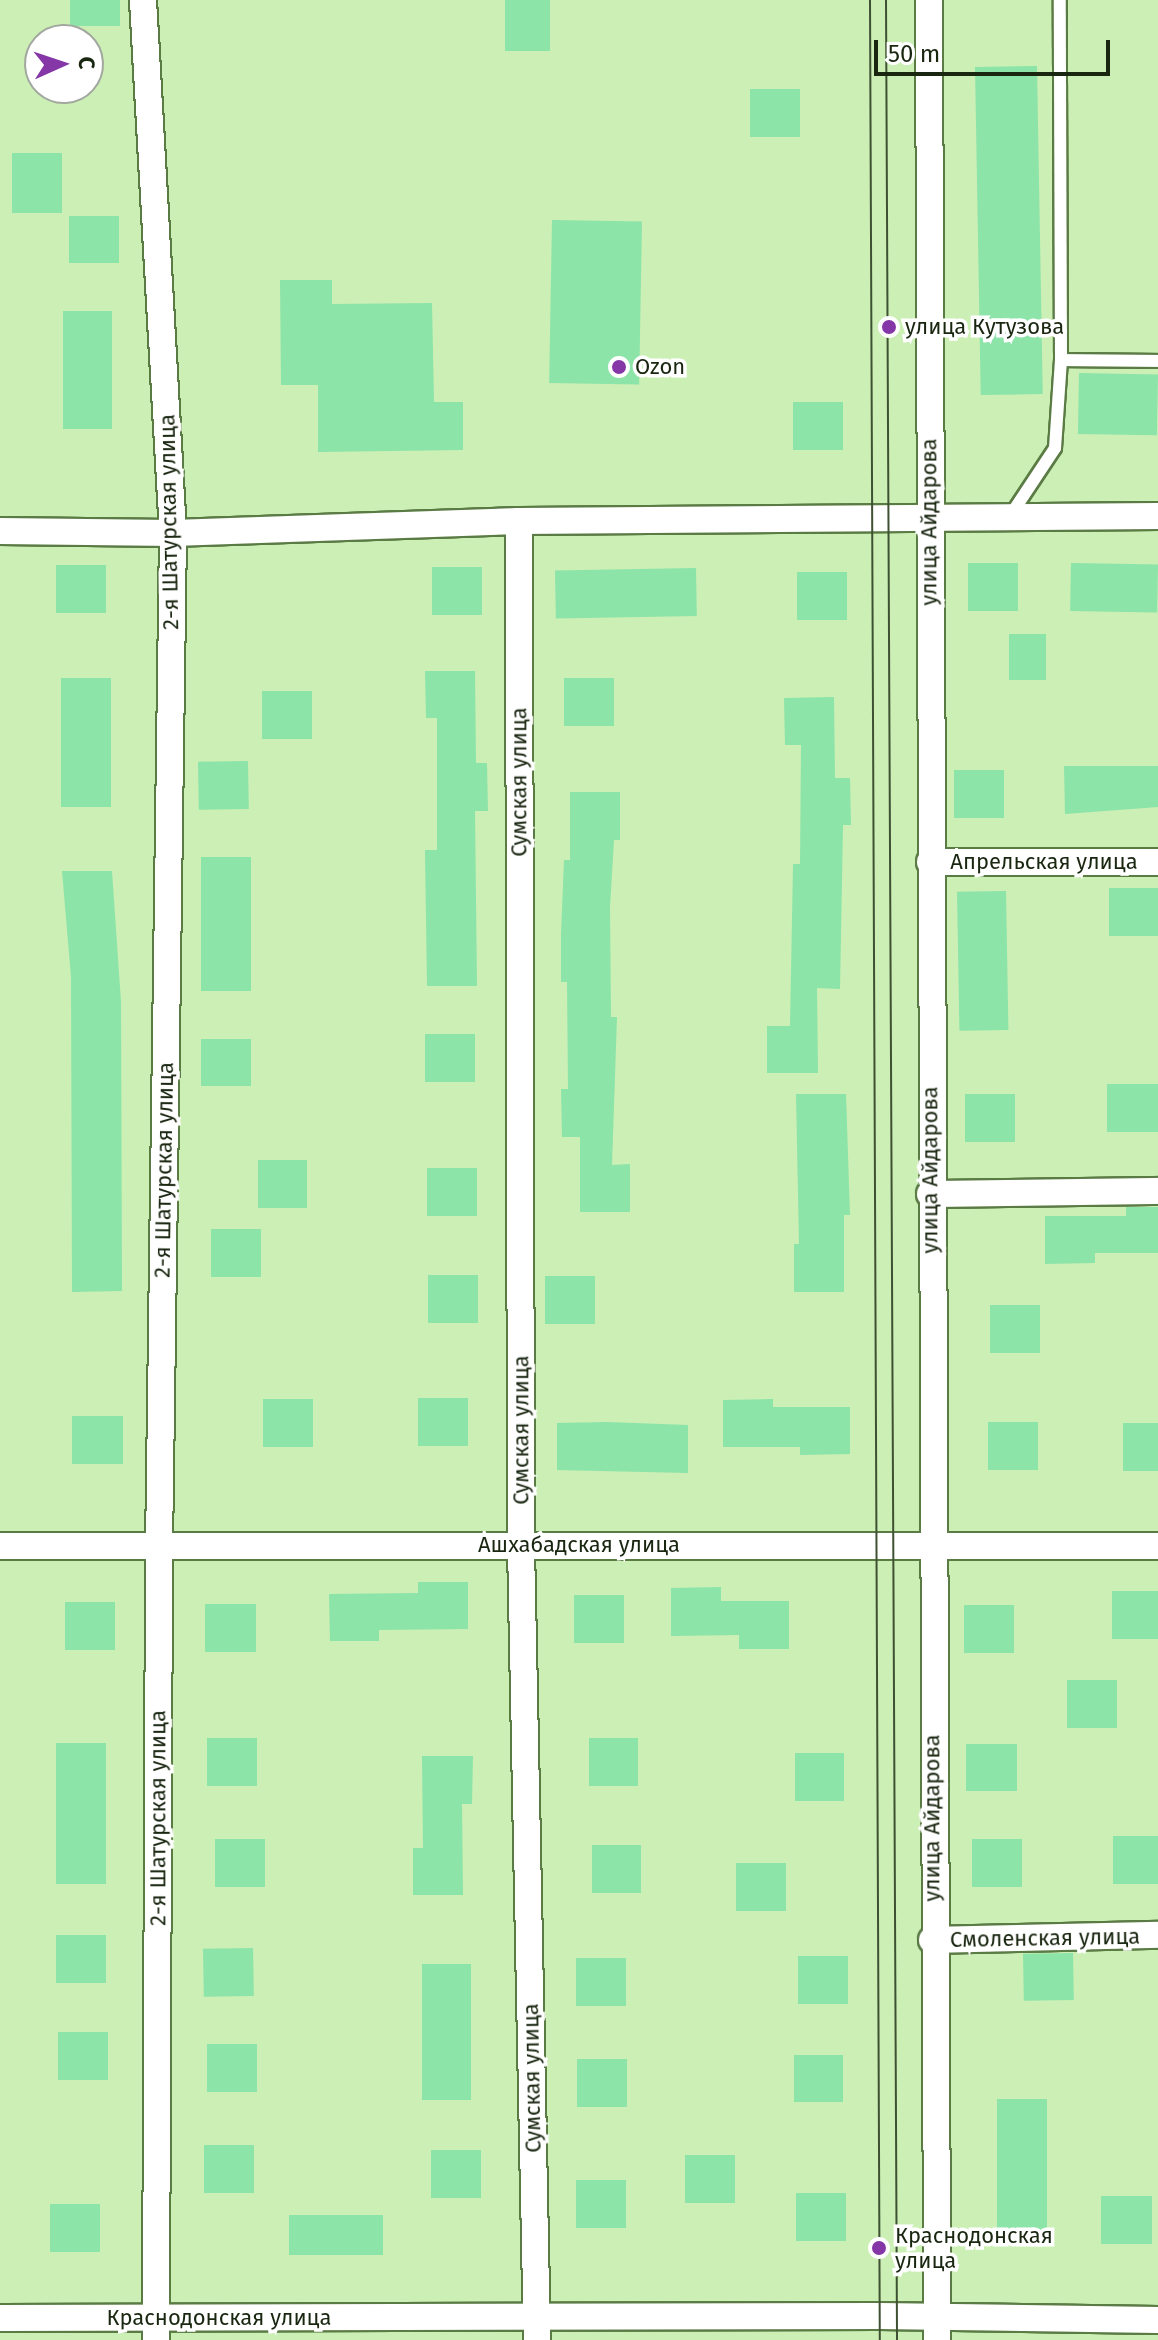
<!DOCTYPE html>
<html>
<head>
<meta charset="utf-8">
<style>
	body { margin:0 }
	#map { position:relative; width:1158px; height:2340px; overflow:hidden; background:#cbefb4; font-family:"Fira Sans",sans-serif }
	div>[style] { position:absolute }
	.building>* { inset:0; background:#8ce4a8; transform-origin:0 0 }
	.roads { filter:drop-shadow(2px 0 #5b7b45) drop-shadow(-2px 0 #5b7b45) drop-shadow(0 2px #5b7b45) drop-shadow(0 -2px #5b7b45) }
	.service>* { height:12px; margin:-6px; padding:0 6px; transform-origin:6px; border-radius:6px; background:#fff }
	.minor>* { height:26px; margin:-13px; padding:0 13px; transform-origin:13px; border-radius:13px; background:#fff }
	.tram>* { height:2px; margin:-1px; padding:0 1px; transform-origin:1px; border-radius:1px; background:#3f5133 }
	.dots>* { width:22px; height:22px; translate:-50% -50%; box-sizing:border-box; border:4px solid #fff; border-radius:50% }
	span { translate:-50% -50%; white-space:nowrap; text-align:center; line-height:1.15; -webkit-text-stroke:7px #fff; paint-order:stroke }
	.poi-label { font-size:22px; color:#192610 }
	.left { translate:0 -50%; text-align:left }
	.street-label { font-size:22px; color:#192610 }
	.north { position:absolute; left:24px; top:24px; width:80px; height:80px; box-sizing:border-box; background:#fff; border:2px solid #a3a89f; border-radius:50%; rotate:87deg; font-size:22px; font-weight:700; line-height:32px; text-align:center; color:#192610 }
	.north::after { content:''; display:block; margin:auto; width:28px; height:36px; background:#8537a8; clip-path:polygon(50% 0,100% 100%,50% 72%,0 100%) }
	.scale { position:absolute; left:874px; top:40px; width:236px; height:36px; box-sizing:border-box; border:4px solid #192610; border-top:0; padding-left:10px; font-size:24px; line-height:28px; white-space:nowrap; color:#192610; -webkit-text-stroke:6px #fff; paint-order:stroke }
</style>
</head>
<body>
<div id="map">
	<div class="building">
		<div style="left:70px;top:0;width:50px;height:26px"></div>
		<div style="left:505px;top:0;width:45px;height:51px"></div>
		<div style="left:1037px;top:66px;width:328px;height:62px;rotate:89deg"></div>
		<div style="left:800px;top:89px;width:48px;height:50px;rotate:90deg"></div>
		<div style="left:12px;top:153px;width:50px;height:60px"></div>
		<div style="left:69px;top:216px;width:50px;height:47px"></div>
		<div style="left:552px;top:220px;width:90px;height:163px;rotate:1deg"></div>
		<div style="clip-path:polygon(280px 280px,332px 280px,332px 304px,432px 303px,434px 402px,463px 402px,463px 450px,318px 452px,318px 385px,281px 385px)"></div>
		<div style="left:63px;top:311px;width:49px;height:118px"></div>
		<div style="left:1079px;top:373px;width:79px;height:61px;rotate:1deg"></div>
		<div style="left:843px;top:402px;width:48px;height:50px;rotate:90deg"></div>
		<div style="left:968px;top:563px;width:50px;height:48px"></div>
		<div style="left:1071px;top:563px;width:87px;height:48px;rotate:1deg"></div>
		<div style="left:56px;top:565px;width:50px;height:48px"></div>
		<div style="left:482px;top:567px;width:48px;height:50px;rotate:90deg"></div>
		<div style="left:696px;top:568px;width:48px;height:141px;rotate:89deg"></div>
		<div style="left:797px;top:572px;width:50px;height:48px"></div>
		<div style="left:1009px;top:634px;width:37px;height:46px"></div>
		<div style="clip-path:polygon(425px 671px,475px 671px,476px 763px,487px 763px,488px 811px,475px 811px,477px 986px,427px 986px,425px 850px,437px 850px,437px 718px,426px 718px)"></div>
		<div style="left:61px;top:678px;width:50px;height:129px"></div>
		<div style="left:564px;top:678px;width:50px;height:48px"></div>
		<div style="left:262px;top:691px;width:50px;height:48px"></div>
		<div style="clip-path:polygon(834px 697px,835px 778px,850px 778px,851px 825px,843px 825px,840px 989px,817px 988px,818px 1073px,767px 1073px,767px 1026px,790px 1026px,793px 864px,800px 864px,801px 745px,785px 745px,784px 698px)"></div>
		<div style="left:248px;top:761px;width:48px;height:50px;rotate:89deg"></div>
		<div style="clip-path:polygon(1064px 766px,1158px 766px,1158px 807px,1065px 814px)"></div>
		<div style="left:954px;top:770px;width:50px;height:48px"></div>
		<div style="clip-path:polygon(570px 792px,620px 792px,620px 840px,614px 840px,610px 907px,611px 1017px,617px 1017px,612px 1165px,630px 1164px,630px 1212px,580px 1212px,580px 1137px,562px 1137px,561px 1089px,568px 1089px,567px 982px,561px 982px,561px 934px,564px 860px,570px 860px)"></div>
		<div style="left:201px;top:857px;width:50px;height:134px"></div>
		<div style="clip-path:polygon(62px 871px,112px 871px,121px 1002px,122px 1291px,72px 1292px,71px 977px)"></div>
		<div style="left:1158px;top:888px;width:48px;height:49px;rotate:90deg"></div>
		<div style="left:1006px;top:891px;width:139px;height:49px;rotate:89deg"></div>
		<div style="left:425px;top:1034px;width:50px;height:48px"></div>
		<div style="left:201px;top:1039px;width:50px;height:47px"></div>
		<div style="left:1158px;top:1084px;width:48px;height:51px;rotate:90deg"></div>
		<div style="clip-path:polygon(796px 1094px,846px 1094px,850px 1215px,844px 1215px,844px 1292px,794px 1292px,794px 1244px,799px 1244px)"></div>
		<div style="left:965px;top:1094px;width:50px;height:48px"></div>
		<div style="left:258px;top:1160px;width:49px;height:48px"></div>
		<div style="left:427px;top:1168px;width:50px;height:48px"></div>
		<div style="clip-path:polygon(1126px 1207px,1158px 1207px,1158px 1253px,1095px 1253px,1095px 1263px,1045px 1264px,1045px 1216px,1126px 1216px)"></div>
		<div style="left:211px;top:1229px;width:50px;height:48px"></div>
		<div style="left:478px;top:1275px;width:48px;height:50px;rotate:90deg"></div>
		<div style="left:595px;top:1276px;width:48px;height:50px;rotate:90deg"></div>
		<div style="left:990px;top:1305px;width:50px;height:48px"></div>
		<div style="left:418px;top:1398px;width:50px;height:48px"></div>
		<div style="left:263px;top:1399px;width:50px;height:48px"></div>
		<div style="clip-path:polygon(773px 1399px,773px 1407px,850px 1407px,850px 1454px,800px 1455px,800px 1447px,723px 1447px,723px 1400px)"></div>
		<div style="left:72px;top:1416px;width:51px;height:48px"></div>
		<div style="clip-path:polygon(607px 1422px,688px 1425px,688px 1473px,557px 1470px,557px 1423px)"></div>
		<div style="left:988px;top:1422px;width:50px;height:48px"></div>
		<div style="left:1123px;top:1423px;width:35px;height:48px"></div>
		<div style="clip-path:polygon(418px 1582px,468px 1582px,468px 1629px,379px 1630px,379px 1641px,330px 1641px,329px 1594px,418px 1593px)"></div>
		<div style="clip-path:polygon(721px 1587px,721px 1601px,789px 1601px,789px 1649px,739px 1649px,739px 1635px,671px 1636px,671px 1588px)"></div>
		<div style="left:1112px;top:1591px;width:46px;height:48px"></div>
		<div style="left:624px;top:1595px;width:48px;height:50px;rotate:90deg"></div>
		<div style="left:65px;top:1602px;width:50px;height:48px"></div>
		<div style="left:205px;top:1604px;width:51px;height:48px"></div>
		<div style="left:964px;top:1605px;width:50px;height:48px"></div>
		<div style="left:1067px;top:1680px;width:50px;height:48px"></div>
		<div style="left:207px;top:1738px;width:50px;height:48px"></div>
		<div style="left:589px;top:1738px;width:49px;height:48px"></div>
		<div style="left:106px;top:1743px;width:141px;height:50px;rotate:90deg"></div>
		<div style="left:966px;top:1744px;width:51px;height:47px"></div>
		<div style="left:844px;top:1753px;width:48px;height:49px;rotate:90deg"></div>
		<div style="clip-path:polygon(422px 1756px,473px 1756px,472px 1804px,462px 1804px,463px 1895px,413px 1895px,413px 1848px,423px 1848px)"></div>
		<div style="left:1158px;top:1836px;width:48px;height:45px;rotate:90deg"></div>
		<div style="left:265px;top:1839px;width:48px;height:50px;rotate:90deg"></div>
		<div style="left:972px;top:1839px;width:50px;height:48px"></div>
		<div style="left:592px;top:1845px;width:49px;height:48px"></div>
		<div style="left:736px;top:1863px;width:50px;height:48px"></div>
		<div style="left:56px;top:1935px;width:50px;height:48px"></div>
		<div style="left:253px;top:1948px;width:48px;height:50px;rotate:89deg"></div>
		<div style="left:1073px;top:1953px;width:47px;height:50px;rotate:89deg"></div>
		<div style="left:848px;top:1956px;width:48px;height:50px;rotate:90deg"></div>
		<div style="left:626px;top:1958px;width:48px;height:50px;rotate:90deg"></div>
		<div style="left:422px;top:1964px;width:49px;height:136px"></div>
		<div style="left:58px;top:2032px;width:50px;height:48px"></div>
		<div style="left:207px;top:2044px;width:50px;height:48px"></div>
		<div style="left:794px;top:2055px;width:49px;height:47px"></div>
		<div style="left:577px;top:2059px;width:50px;height:48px"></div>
		<div style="left:997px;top:2099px;width:50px;height:135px"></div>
		<div style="left:204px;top:2145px;width:50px;height:48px"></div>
		<div style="left:431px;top:2150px;width:50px;height:48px"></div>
		<div style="left:735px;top:2155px;width:48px;height:50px;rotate:90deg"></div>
		<div style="left:576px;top:2180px;width:50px;height:48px"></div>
		<div style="left:796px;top:2193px;width:50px;height:48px"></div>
		<div style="left:1152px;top:2196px;width:48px;height:51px;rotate:90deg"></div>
		<div style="left:50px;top:2204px;width:50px;height:48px"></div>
		<div style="left:383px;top:2215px;width:40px;height:94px;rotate:90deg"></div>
	</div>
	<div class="roads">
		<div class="service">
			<div style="left:1061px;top:360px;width:97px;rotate:0.6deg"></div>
			<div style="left:1012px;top:513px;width:78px;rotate:-56.5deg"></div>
			<div style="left:1055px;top:448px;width:88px;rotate:-86.1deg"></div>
			<div style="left:1061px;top:360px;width:360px;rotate:-90.2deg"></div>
		</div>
		<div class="minor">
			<div style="left:143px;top:0;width:534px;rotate:86.78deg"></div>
			<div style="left:173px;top:533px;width:1013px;rotate:90.79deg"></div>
			<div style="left:159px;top:1546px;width:794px;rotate:90.22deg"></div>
			<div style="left:929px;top:0;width:2340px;rotate:89.8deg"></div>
			<div style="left:519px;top:521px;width:1024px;rotate:89.89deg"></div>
			<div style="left:521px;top:1545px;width:795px;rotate:88.85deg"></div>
			<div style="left:0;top:531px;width:173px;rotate:0.7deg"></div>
			<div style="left:173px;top:533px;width:346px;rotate:-2deg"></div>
			<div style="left:519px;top:521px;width:639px;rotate:-0.45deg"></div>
			<div style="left:930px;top:862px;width:228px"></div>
			<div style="left:930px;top:1194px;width:228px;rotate:-0.8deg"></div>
			<div style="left:0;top:1546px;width:1158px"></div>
			<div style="left:932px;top:1940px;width:226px;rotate:-1.3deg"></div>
			<div style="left:0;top:2318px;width:880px;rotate:-0.13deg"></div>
			<div style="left:880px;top:2316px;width:278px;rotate:0.8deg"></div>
		</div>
	</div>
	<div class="tram">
		<div style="left:870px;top:0;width:2340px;rotate:89.76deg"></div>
		<div style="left:886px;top:0;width:2340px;rotate:89.73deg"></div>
	</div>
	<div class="dots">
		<div style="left:889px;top:327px;background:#8537a8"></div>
		<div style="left:619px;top:367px;background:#8537a8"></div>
		<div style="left:879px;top:2248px;background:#8537a8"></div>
	</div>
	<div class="poi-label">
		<span class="left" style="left:905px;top:327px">улица Кутузова</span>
		<span class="left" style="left:635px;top:367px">Ozon</span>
		<span class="left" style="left:895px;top:2248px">Краснодонская<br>улица</span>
	</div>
	<div class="street-label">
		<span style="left:169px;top:522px;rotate:-91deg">2-я Шатурская улица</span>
		<span style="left:929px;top:522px;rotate:-90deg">улица Айдарова</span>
		<span style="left:519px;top:782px;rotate:-90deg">Сумская улица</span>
		<span style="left:1044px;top:862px">Апрельская улица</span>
		<span style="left:164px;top:1170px;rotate:-89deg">2-я Шатурская улица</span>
		<span style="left:930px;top:1170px;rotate:-90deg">улица Айдарова</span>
		<span style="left:521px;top:1430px;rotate:-90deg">Сумская улица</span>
		<span style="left:579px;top:1545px">Ашхабадская улица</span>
		<span style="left:158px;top:1818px;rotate:-90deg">2-я Шатурская улица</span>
		<span style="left:932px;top:1818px;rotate:-90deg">улица Айдарова</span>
		<span style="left:1045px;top:1938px;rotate:-1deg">Смоленская улица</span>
		<span style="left:532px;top:2078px;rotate:-91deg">Сумская улица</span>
		<span style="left:219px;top:2318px">Краснодонская улица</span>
	</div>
	<div class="north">С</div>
	<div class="scale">50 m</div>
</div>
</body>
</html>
